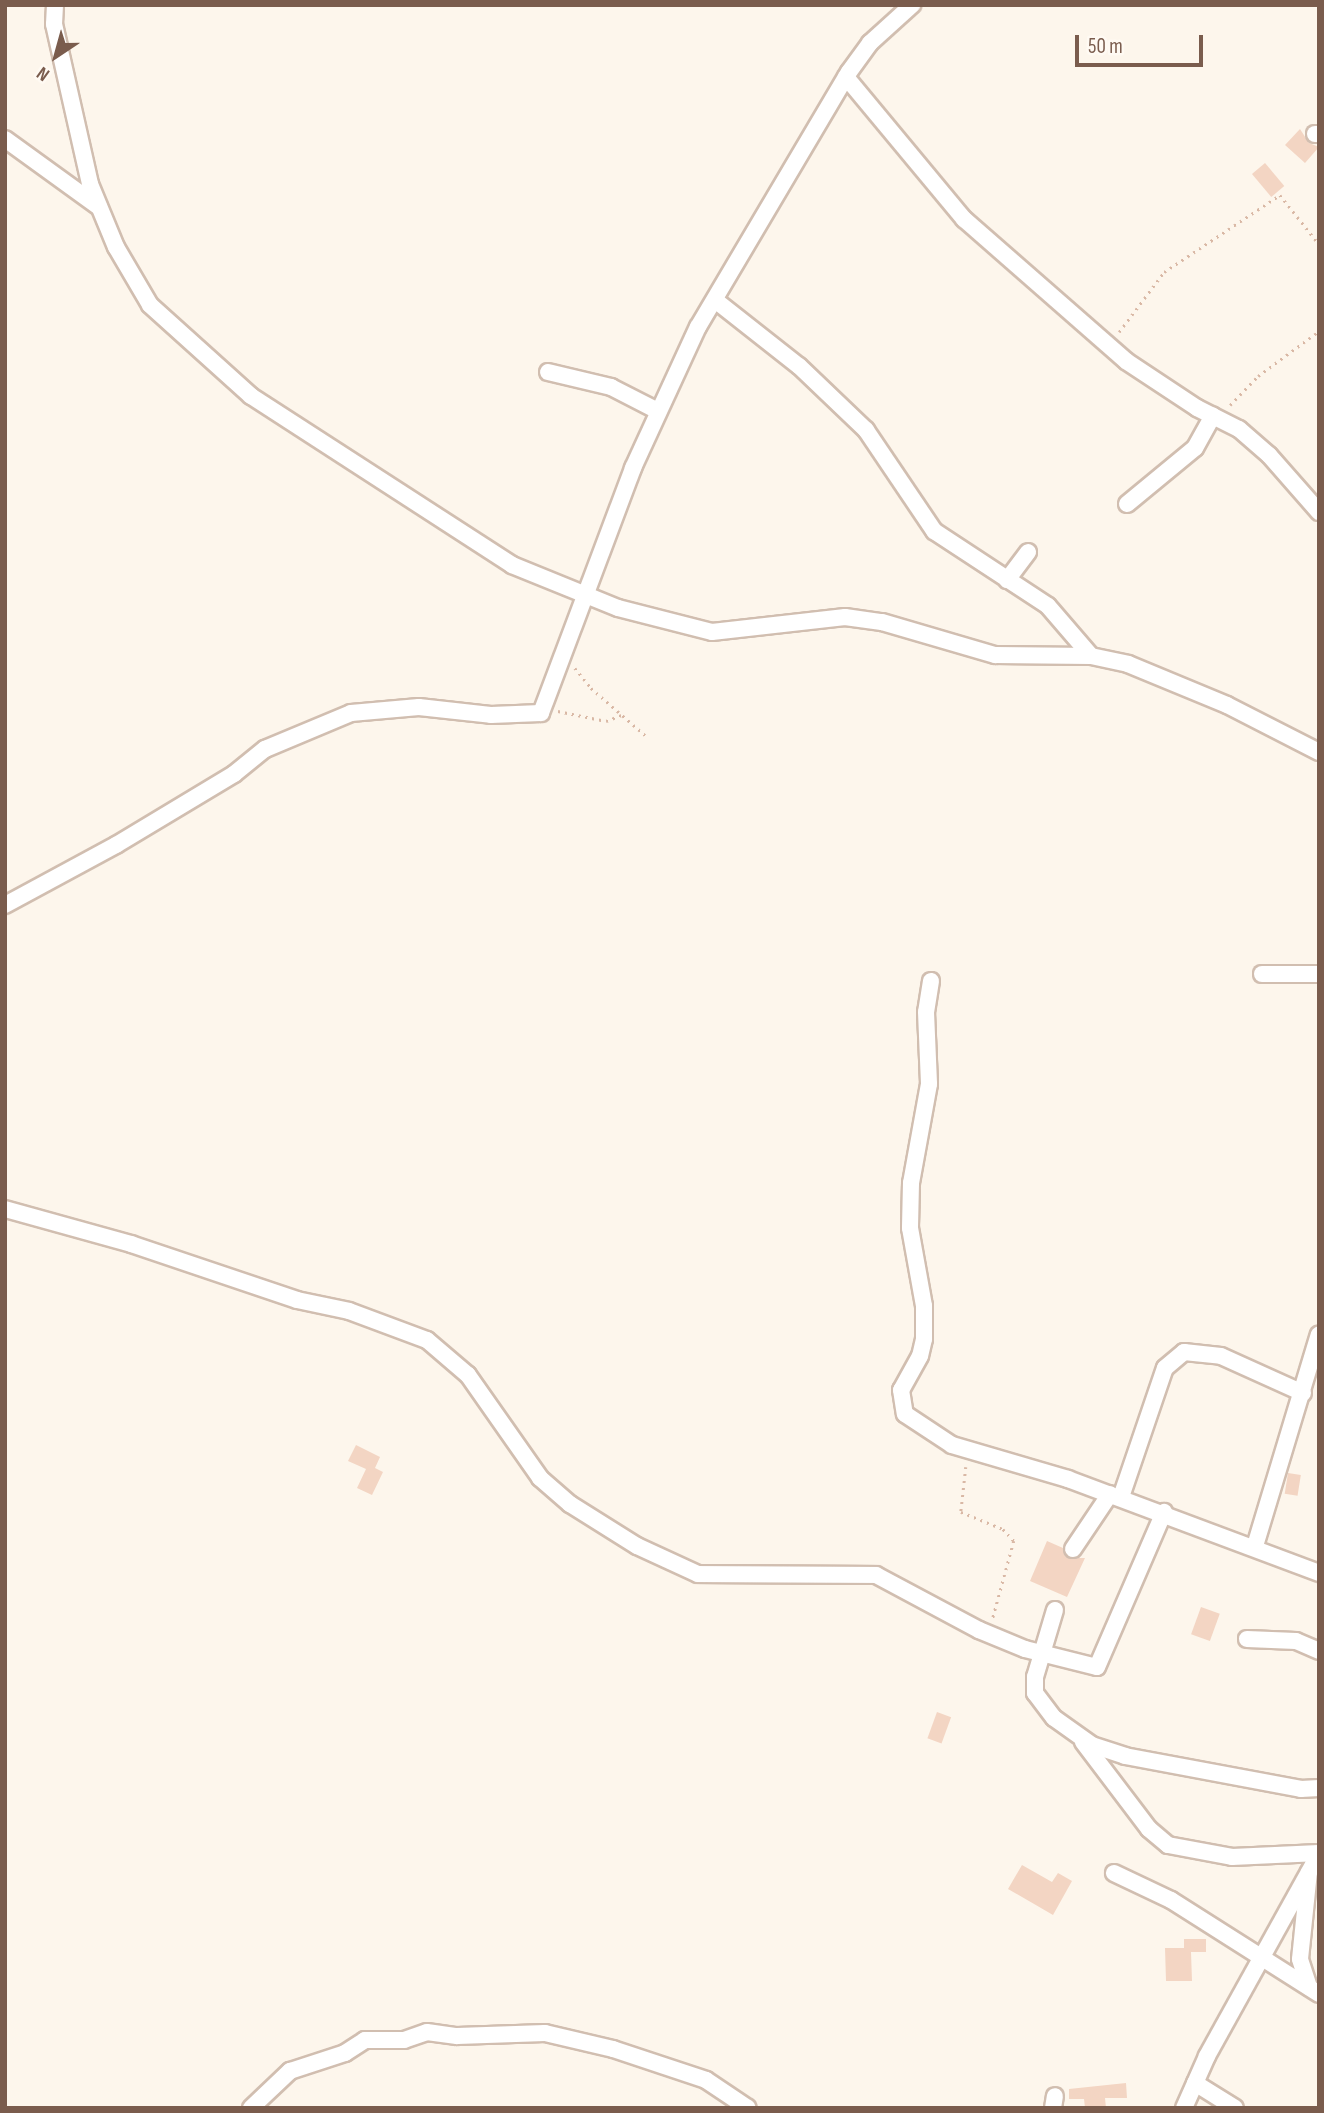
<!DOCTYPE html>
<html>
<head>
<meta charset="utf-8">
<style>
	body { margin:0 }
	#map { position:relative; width:1324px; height:2113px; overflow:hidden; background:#fdf6ec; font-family:"Sofia Sans Condensed",sans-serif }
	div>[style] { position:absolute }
	.building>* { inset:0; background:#f3d5c3; transform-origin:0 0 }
	.path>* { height:2.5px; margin-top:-1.25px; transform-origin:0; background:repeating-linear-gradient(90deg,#d9b8a5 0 2px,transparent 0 7px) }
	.roads { filter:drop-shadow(2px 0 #d1beb0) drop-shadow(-2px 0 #d1beb0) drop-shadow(0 2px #d1beb0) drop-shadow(0 -2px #d1beb0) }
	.minor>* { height:16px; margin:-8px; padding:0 8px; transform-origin:8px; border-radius:8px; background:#fff }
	span { translate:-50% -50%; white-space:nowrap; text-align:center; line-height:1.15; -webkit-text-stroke:6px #fffaf3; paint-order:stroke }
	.frame { position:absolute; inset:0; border:7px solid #7a5c4d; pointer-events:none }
	.north { position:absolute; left:21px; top:21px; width:70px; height:70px; -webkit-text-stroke:5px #fffaf3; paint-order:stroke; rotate:216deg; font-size:19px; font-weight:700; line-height:28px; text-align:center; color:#7a5c4d }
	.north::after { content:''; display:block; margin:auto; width:24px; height:32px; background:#7a5c4d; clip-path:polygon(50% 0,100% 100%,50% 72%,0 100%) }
	.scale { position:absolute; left:1075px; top:35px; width:128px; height:32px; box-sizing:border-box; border:4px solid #7a5c4d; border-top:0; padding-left:9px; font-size:21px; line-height:24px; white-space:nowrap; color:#7a5c4d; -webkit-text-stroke:5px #fffaf3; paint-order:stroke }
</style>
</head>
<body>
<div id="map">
	<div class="building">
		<div style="clip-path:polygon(1300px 129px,1309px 143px,1319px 147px,1305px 163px,1285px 145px)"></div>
		<div style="left:1265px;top:163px;width:30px;height:17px;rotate:50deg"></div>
		<div style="clip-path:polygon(356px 1445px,380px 1457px,375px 1468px,383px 1472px,372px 1495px,357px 1488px,366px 1469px,348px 1461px)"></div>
		<div style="left:1288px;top:1473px;width:13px;height:21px;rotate:9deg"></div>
		<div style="clip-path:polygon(1047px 1541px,1063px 1548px,1068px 1558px,1085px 1558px,1067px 1597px,1030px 1581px)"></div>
		<div style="left:1201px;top:1607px;width:20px;height:29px;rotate:20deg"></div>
		<div style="left:937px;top:1712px;width:15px;height:28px;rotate:20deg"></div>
		<div style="clip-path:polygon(1022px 1865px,1052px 1882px,1058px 1873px,1072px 1881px,1053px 1915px,1008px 1889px)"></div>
		<div style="clip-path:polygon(1184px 1939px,1206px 1939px,1206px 1952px,1191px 1952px,1192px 1981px,1166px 1981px,1165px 1948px,1184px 1948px)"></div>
		<div style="clip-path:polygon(1126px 2083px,1127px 2098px,1105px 2098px,1106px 2108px,1085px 2108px,1084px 2099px,1069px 2099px,1069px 2089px)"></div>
	</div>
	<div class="path">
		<div style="left:1119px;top:332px;width:75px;rotate:-53.1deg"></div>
		<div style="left:1164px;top:272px;width:139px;rotate:-33.6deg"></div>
		<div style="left:1280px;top:195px;width:63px;rotate:51.5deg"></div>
		<div style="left:1230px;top:405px;width:40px;rotate:-46deg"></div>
		<div style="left:1258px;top:376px;width:76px;rotate:-36.4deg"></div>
		<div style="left:575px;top:668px;width:26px;rotate:51deg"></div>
		<div style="left:591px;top:688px;width:73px;rotate:41.1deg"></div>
		<div style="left:558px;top:711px;width:49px;rotate:11.8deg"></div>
		<div style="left:606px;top:721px;width:17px;rotate:-21deg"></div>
		<div style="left:966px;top:1467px;width:45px;rotate:96.3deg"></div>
		<div style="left:961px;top:1512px;width:45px;rotate:22deg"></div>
		<div style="left:1003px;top:1529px;width:16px;rotate:47deg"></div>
		<div style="left:1014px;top:1541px;width:80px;rotate:105.3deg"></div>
	</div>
	<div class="roads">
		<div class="minor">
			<div style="left:55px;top:5px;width:19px;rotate:93deg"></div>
			<div style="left:54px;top:24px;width:164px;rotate:77.3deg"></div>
			<div style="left:90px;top:184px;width:68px;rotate:67.6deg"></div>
			<div style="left:116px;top:247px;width:67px;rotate:59.6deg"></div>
			<div style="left:150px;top:305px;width:136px;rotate:42deg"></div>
			<div style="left:251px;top:396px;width:311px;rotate:32.9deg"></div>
			<div style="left:512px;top:565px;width:114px;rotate:22.1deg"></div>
			<div style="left:618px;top:608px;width:97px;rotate:14.3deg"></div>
			<div style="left:712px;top:632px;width:134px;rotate:-6.4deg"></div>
			<div style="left:845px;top:617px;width:37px;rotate:8deg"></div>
			<div style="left:882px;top:622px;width:118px;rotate:16.3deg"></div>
			<div style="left:995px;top:655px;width:96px;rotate:0.6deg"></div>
			<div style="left:1091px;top:656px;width:38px;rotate:12deg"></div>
			<div style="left:1128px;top:664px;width:107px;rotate:22.5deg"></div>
			<div style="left:1227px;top:705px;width:103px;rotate:27.1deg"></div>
			<div style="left:846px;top:77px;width:185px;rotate:50.3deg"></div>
			<div style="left:964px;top:219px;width:215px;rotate:41.2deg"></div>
			<div style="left:1126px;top:361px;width:85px;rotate:33.5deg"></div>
			<div style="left:1197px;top:408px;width:47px;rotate:26.6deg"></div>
			<div style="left:1239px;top:429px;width:40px;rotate:41deg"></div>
			<div style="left:1269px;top:455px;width:76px;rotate:48.7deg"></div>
			<div style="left:1315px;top:134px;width:4px"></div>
			<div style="left:5px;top:139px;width:116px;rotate:35.9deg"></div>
			<div style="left:715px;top:300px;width:107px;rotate:38.2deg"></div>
			<div style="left:799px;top:366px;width:93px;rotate:43.7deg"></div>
			<div style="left:866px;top:430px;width:122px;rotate:56deg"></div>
			<div style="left:934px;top:531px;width:136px;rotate:33.3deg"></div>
			<div style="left:1048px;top:606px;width:66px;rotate:49.3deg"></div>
			<div style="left:548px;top:372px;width:65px;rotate:13.4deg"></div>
			<div style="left:611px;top:387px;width:53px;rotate:27.1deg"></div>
			<div style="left:1127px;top:504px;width:88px;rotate:-39.5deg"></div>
			<div style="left:1195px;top:448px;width:37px;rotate:-61deg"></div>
			<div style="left:1007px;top:580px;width:35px;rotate:-53deg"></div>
			<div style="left:5px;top:905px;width:126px;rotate:-28.4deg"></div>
			<div style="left:116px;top:845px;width:138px;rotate:-31deg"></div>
			<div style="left:234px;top:774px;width:40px;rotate:-39deg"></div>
			<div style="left:265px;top:749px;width:93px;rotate:-22.7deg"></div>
			<div style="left:351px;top:713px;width:68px;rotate:-5deg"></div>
			<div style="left:419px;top:707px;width:72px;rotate:6.3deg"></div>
			<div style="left:491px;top:715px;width:50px;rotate:-2.3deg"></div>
			<div style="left:541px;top:713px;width:262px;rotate:-69.4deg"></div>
			<div style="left:633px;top:468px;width:155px;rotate:-65.3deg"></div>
			<div style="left:698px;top:327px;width:296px;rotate:-59.4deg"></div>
			<div style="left:849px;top:72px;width:36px;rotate:-54deg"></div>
			<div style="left:870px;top:43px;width:57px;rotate:-42.1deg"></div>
			<div style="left:1262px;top:974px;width:57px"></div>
			<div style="left:931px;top:981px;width:31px;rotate:99deg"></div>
			<div style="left:926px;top:1012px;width:72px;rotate:87.6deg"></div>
			<div style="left:929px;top:1084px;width:101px;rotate:100.3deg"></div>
			<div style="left:911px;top:1183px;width:45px;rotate:91.3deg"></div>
			<div style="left:910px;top:1228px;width:79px;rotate:79.8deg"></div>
			<div style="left:924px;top:1306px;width:33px;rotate:90deg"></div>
			<div style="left:924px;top:1339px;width:17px;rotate:103deg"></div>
			<div style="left:920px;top:1356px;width:39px;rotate:119deg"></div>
			<div style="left:901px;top:1390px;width:24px;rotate:81deg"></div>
			<div style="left:905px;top:1414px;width:56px;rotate:33.4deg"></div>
			<div style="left:952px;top:1445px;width:121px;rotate:16.3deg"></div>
			<div style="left:1068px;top:1479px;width:268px;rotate:20.5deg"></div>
			<div style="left:5px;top:1209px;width:131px;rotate:15.5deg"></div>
			<div style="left:131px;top:1244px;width:175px;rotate:18.6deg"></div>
			<div style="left:297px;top:1300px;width:53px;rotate:11.9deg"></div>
			<div style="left:349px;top:1311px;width:83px;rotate:20.4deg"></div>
			<div style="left:427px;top:1340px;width:54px;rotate:40.5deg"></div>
			<div style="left:468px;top:1375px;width:126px;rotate:55deg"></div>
			<div style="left:540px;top:1478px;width:40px;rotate:41deg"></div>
			<div style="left:570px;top:1504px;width:79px;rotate:32.1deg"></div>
			<div style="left:637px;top:1546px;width:67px;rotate:24.7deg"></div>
			<div style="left:698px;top:1574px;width:178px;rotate:0.3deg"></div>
			<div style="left:876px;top:1575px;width:117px;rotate:28.1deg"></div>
			<div style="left:979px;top:1630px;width:50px;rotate:22.4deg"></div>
			<div style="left:1025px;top:1649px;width:74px;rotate:14deg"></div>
			<div style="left:1097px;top:1667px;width:169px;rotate:-66.6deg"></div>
			<div style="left:1121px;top:1497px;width:136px;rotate:-71.2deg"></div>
			<div style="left:1165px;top:1368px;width:25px;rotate:-40deg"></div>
			<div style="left:1184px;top:1352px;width:37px;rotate:6deg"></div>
			<div style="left:1221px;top:1356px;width:90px;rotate:24.3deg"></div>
			<div style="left:1255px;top:1546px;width:221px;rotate:-73.2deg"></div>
			<div style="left:1073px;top:1549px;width:66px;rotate:-56.1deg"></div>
			<div style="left:1055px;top:1610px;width:70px;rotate:106.6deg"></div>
			<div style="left:1035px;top:1677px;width:16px;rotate:90deg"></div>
			<div style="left:1035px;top:1693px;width:31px;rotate:53deg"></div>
			<div style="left:1054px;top:1718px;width:47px;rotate:35.4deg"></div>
			<div style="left:1092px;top:1745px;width:35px;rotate:18deg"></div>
			<div style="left:1125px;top:1756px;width:179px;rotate:10.6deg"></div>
			<div style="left:1301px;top:1789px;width:18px;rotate:-3deg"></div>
			<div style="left:1247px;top:1639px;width:49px;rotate:2.3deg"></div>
			<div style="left:1296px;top:1641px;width:25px;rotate:23deg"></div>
			<div style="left:1083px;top:1742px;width:109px;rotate:52.8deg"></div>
			<div style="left:1149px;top:1829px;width:25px;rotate:40deg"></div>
			<div style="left:1168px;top:1845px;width:65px;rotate:10.6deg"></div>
			<div style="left:1232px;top:1857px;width:87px;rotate:-2.6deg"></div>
			<div style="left:1114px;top:1873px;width:63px;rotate:25.3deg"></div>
			<div style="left:1171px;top:1900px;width:175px;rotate:32.4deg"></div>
			<div style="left:1309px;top:1987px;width:29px;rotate:-108deg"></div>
			<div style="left:1300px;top:1959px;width:87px;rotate:-84.1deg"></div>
			<div style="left:1195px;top:2083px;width:47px;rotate:32deg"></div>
			<div style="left:251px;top:2108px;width:54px;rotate:-43.5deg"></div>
			<div style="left:290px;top:2071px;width:58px;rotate:-18.1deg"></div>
			<div style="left:345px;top:2053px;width:24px;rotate:-33deg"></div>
			<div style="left:365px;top:2040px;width:39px"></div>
			<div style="left:404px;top:2040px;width:24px;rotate:-19deg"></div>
			<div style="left:427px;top:2032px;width:30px;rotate:8deg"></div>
			<div style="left:457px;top:2036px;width:88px;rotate:-2deg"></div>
			<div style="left:545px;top:2033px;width:70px;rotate:13.2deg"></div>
			<div style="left:613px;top:2049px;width:98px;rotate:18.4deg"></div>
			<div style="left:706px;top:2080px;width:50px;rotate:33.7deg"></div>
			<div style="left:1053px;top:2108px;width:12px;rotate:-81deg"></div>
			<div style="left:1184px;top:2108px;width:57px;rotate:-66.1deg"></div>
			<div style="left:1207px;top:2056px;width:231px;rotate:-61deg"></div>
		</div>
	</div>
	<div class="frame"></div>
	<div class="north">N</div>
	<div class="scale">50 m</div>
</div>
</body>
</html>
